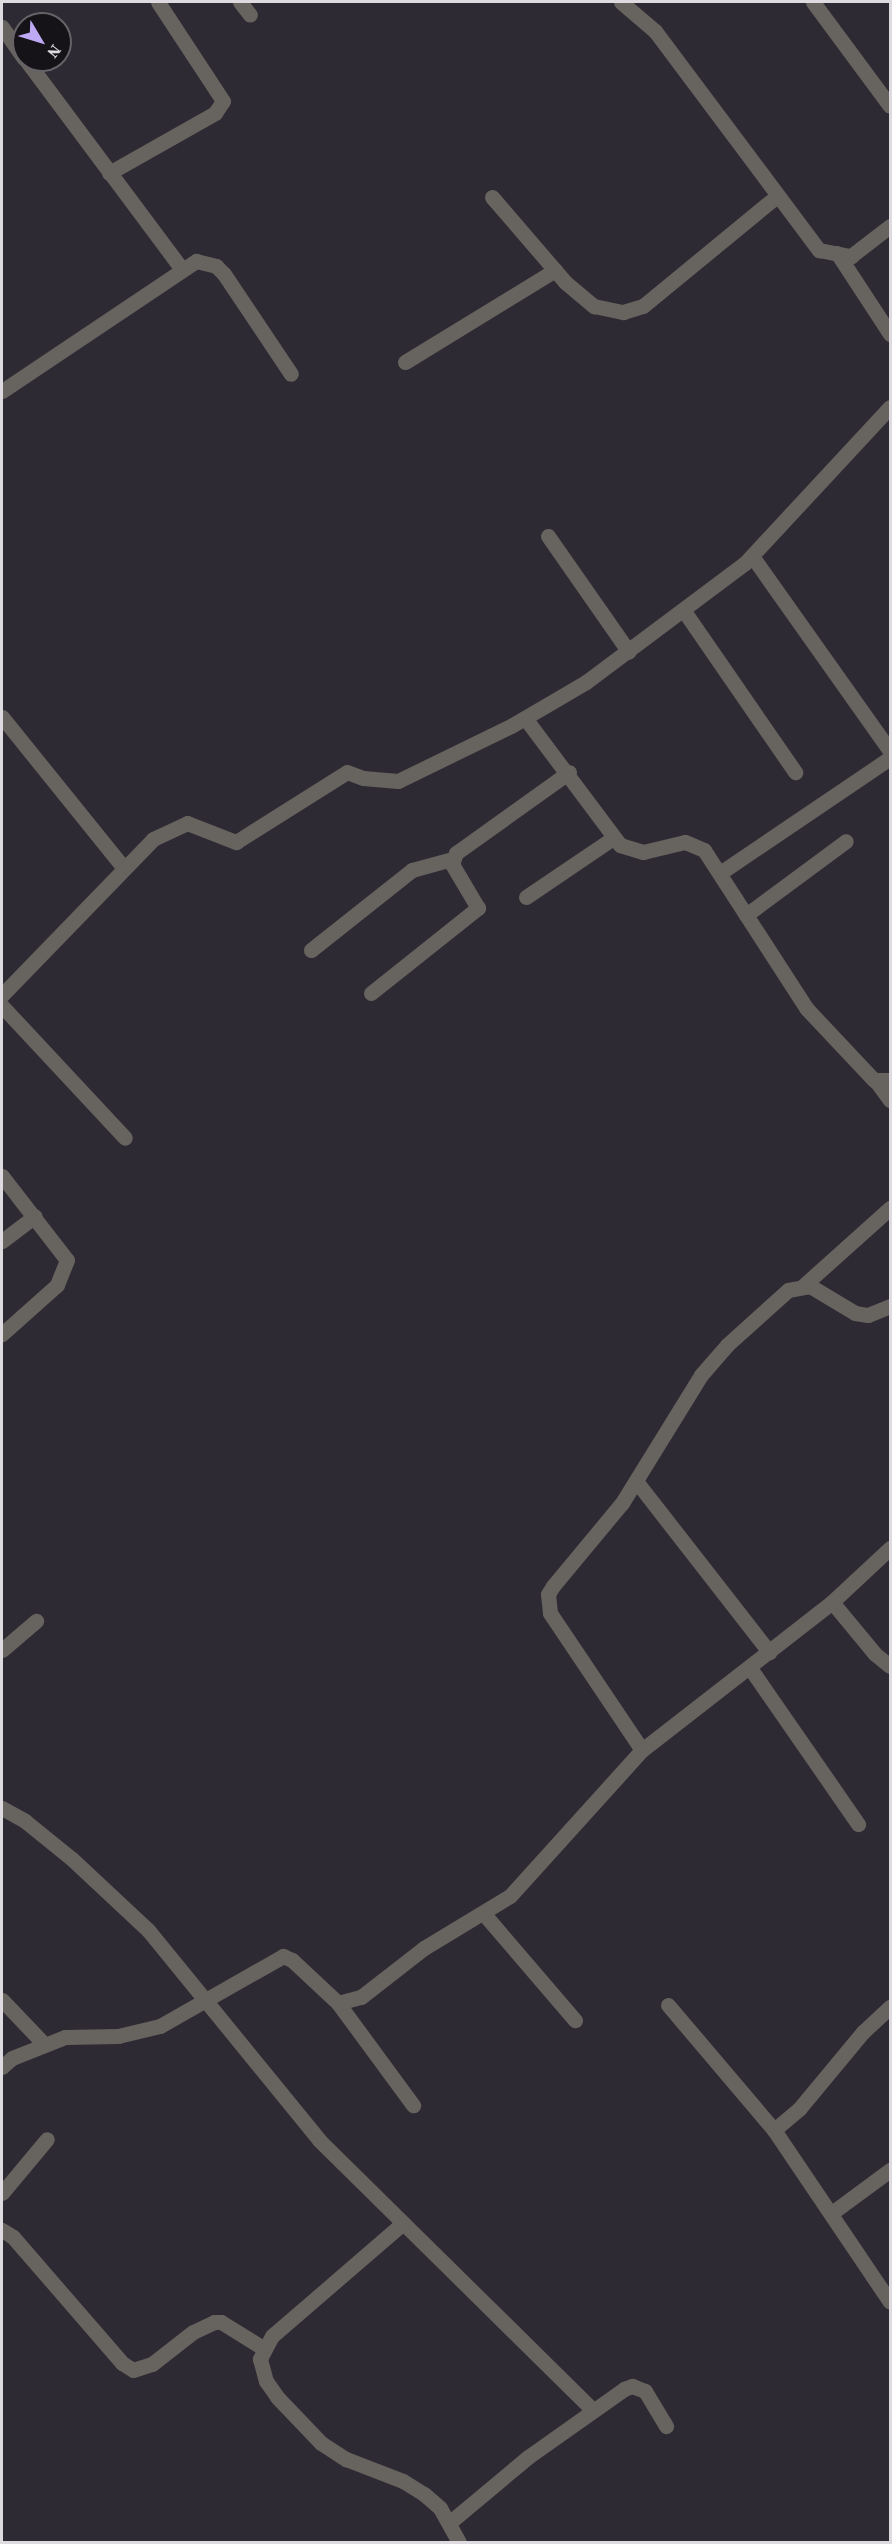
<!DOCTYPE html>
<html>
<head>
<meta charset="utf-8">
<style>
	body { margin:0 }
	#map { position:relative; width:892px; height:2544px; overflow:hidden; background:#2e2a33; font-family:"Source Serif 4",serif }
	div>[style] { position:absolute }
	.minor>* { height:15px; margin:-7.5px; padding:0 7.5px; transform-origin:7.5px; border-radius:7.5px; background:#67635f }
	.tertiary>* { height:15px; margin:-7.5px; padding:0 7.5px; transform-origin:7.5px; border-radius:7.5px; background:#67635f }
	span { translate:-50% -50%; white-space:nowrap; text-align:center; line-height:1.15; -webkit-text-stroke:4.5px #151317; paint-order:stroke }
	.frame { position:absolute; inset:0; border:3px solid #dddae0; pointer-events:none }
	.north { position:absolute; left:12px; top:12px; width:60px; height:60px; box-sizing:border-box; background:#151317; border:2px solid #656367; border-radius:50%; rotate:128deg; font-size:16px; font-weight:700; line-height:24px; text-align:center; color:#dddae0 }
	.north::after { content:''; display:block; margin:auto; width:21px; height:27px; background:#bea9f5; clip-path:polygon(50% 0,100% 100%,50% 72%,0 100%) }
</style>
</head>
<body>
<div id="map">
	<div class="minor">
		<div style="left:240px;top:2px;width:16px;rotate:52deg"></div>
		<div style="left:813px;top:2px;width:129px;rotate:53.5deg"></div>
		<div style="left:2px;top:27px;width:38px;rotate:55deg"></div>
		<div style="left:26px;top:60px;width:259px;rotate:53.3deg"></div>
		<div style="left:109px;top:173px;width:122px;rotate:-29.5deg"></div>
		<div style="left:215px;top:113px;width:14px;rotate:-56deg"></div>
		<div style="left:223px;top:101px;width:118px;rotate:-123.3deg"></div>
		<div style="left:492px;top:197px;width:112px;rotate:49.3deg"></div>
		<div style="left:565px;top:282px;width:38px;rotate:40deg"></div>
		<div style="left:594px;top:306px;width:30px;rotate:12deg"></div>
		<div style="left:623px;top:312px;width:21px;rotate:-17deg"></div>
		<div style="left:643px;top:306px;width:173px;rotate:-39.4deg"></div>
		<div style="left:405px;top:362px;width:176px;rotate:-31.5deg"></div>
		<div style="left:2px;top:391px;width:234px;rotate:-33.8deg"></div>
		<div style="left:196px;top:261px;width:21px;rotate:14deg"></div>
		<div style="left:216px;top:266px;width:11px;rotate:45deg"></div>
		<div style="left:224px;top:274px;width:120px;rotate:56.2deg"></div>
		<div style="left:548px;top:536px;width:141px;rotate:55.1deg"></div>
		<div style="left:752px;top:556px;width:239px;rotate:54.7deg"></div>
		<div style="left:684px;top:611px;width:196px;rotate:55.4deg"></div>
		<div style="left:2px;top:717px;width:194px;rotate:51.1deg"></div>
		<div style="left:525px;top:718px;width:159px;rotate:53.2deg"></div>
		<div style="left:620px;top:845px;width:24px;rotate:17deg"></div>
		<div style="left:643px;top:852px;width:43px;rotate:-13.4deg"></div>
		<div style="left:685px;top:842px;width:21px;rotate:23deg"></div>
		<div style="left:704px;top:850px;width:189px;rotate:57.1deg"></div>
		<div style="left:807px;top:1009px;width:98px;rotate:46.7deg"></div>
		<div style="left:874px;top:1080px;width:16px"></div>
		<div style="left:720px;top:873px;width:205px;rotate:-34.1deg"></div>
		<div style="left:526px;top:897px;width:105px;rotate:-34.1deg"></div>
		<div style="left:746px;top:915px;width:124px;rotate:-36.5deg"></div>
		<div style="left:311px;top:950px;width:129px;rotate:-38.4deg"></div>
		<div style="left:412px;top:870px;width:41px;rotate:-15.4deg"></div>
		<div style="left:371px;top:993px;width:137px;rotate:-38.5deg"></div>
		<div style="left:478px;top:908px;width:51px;rotate:-120.6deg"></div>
		<div style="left:452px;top:864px;width:12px;rotate:-70deg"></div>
		<div style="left:456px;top:853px;width:139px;rotate:-35.6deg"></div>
		<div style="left:2px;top:995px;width:217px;rotate:-45.9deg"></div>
		<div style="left:153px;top:839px;width:38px;rotate:-25deg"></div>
		<div style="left:187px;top:823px;width:53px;rotate:21.2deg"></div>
		<div style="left:236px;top:842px;width:131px;rotate:-32.2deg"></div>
		<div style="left:347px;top:772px;width:17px;rotate:21deg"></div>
		<div style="left:363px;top:778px;width:35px;rotate:5deg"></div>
		<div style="left:398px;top:781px;width:126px;rotate:-26deg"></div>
		<div style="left:511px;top:726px;width:87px;rotate:-30.4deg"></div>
		<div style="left:586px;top:682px;width:199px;rotate:-36.8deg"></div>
		<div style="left:745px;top:563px;width:213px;rotate:-47.1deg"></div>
		<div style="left:2px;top:1006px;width:180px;rotate:47deg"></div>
		<div style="left:876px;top:1081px;width:24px;rotate:54deg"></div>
		<div style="left:2px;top:1176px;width:106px;rotate:52.3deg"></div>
		<div style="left:67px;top:1260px;width:27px;rotate:112deg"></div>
		<div style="left:57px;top:1285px;width:74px;rotate:138.3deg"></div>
		<div style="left:2px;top:1241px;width:41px;rotate:-37.1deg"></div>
		<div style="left:803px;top:1286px;width:117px;rotate:-41.9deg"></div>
		<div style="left:636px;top:1481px;width:217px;rotate:52.1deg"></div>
		<div style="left:832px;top:1602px;width:67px;rotate:50.4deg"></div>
		<div style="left:875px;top:1654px;width:19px;rotate:39deg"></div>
		<div style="left:2px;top:1650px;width:45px;rotate:-40.5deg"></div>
		<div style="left:750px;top:1668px;width:190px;rotate:55.3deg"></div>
		<div style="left:642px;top:1750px;width:165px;rotate:-123.9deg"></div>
		<div style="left:550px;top:1613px;width:19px;rotate:-96deg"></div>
		<div style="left:548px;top:1594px;width:9px;rotate:-58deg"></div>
		<div style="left:553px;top:1586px;width:108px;rotate:-50.3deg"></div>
		<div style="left:622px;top:1503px;width:150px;rotate:-58.3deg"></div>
		<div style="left:701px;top:1375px;width:40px;rotate:-49deg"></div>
		<div style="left:727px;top:1345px;width:82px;rotate:-42deg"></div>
		<div style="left:788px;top:1290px;width:22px;rotate:-10deg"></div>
		<div style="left:810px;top:1286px;width:52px;rotate:31deg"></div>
		<div style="left:855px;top:1313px;width:13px;rotate:9deg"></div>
		<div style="left:868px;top:1315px;width:24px;rotate:-22deg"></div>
		<div style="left:2px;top:1808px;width:26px;rotate:29deg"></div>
		<div style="left:25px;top:1821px;width:60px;rotate:39deg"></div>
		<div style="left:72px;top:1859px;width:104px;rotate:43.1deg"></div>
		<div style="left:148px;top:1930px;width:271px;rotate:50.8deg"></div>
		<div style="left:319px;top:2140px;width:385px;rotate:44.6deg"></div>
		<div style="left:484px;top:1914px;width:140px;rotate:49.4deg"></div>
		<div style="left:2px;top:2000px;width:62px;rotate:46.3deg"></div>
		<div style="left:338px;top:2003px;width:127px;rotate:53.7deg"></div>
		<div style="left:668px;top:2005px;width:164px;rotate:49.7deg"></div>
		<div style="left:774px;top:2130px;width:207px;rotate:56deg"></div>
		<div style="left:774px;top:2130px;width:33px;rotate:-40deg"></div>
		<div style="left:799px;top:2109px;width:100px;rotate:-50.3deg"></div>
		<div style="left:863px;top:2032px;width:37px;rotate:-43deg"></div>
		<div style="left:2px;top:2193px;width:70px;rotate:-50.2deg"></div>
		<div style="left:833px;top:2212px;width:71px;rotate:-36.4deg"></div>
		<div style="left:403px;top:2223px;width:173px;rotate:139.2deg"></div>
		<div style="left:272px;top:2336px;width:26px;rotate:118deg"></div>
		<div style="left:260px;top:2359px;width:23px;rotate:75deg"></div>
		<div style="left:266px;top:2381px;width:19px;rotate:55deg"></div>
		<div style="left:277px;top:2397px;width:64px;rotate:46.3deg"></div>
		<div style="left:321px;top:2443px;width:30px;rotate:33deg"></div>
		<div style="left:346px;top:2459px;width:61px;rotate:21.1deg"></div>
		<div style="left:403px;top:2481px;width:25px;rotate:32deg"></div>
		<div style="left:424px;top:2494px;width:21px;rotate:41deg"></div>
		<div style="left:440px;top:2508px;width:39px;rotate:61deg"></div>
		<div style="left:2px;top:2230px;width:13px;rotate:32deg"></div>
		<div style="left:13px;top:2237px;width:167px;rotate:49.1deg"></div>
		<div style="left:122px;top:2363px;width:13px;rotate:32deg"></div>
		<div style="left:133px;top:2370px;width:20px;rotate:-18deg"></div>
		<div style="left:152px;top:2364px;width:52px;rotate:-38deg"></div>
		<div style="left:193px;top:2332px;width:23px;rotate:-25deg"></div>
		<div style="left:214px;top:2322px;width:7px"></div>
		<div style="left:221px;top:2322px;width:49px;rotate:31.8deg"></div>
		<div style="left:449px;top:2523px;width:103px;rotate:-39.9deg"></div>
		<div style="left:528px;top:2457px;width:118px;rotate:-35.3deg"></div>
		<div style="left:624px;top:2389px;width:9px;rotate:-21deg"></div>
		<div style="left:632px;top:2386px;width:14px;rotate:21deg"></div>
		<div style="left:645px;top:2391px;width:41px;rotate:59deg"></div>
	</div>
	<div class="tertiary">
		<div style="left:621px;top:2px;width:45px;rotate:40.5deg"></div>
		<div style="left:655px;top:31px;width:274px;rotate:53.2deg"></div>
		<div style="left:819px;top:250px;width:33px;rotate:11deg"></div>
		<div style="left:851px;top:256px;width:49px;rotate:-37.6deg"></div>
		<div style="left:837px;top:253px;width:97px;rotate:56.8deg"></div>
		<div style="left:2px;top:2067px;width:13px;rotate:-42deg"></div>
		<div style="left:12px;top:2058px;width:57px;rotate:-21.6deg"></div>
		<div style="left:65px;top:2037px;width:53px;rotate:-1.1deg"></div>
		<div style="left:118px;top:2036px;width:43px;rotate:-13.4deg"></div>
		<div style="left:160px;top:2026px;width:142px;rotate:-29.6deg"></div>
		<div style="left:283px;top:1956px;width:10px;rotate:24deg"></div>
		<div style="left:292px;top:1960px;width:63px;rotate:43.1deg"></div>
		<div style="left:338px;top:2003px;width:24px;rotate:-15deg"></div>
		<div style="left:361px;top:1997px;width:80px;rotate:-37.9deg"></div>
		<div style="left:424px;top:1948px;width:100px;rotate:-31.2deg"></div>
		<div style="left:510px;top:1896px;width:197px;rotate:-47.9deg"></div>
		<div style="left:642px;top:1750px;width:241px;rotate:-37.9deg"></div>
		<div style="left:832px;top:1602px;width:79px;rotate:-43deg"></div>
	</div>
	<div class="frame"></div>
	<div class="north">N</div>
</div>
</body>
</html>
